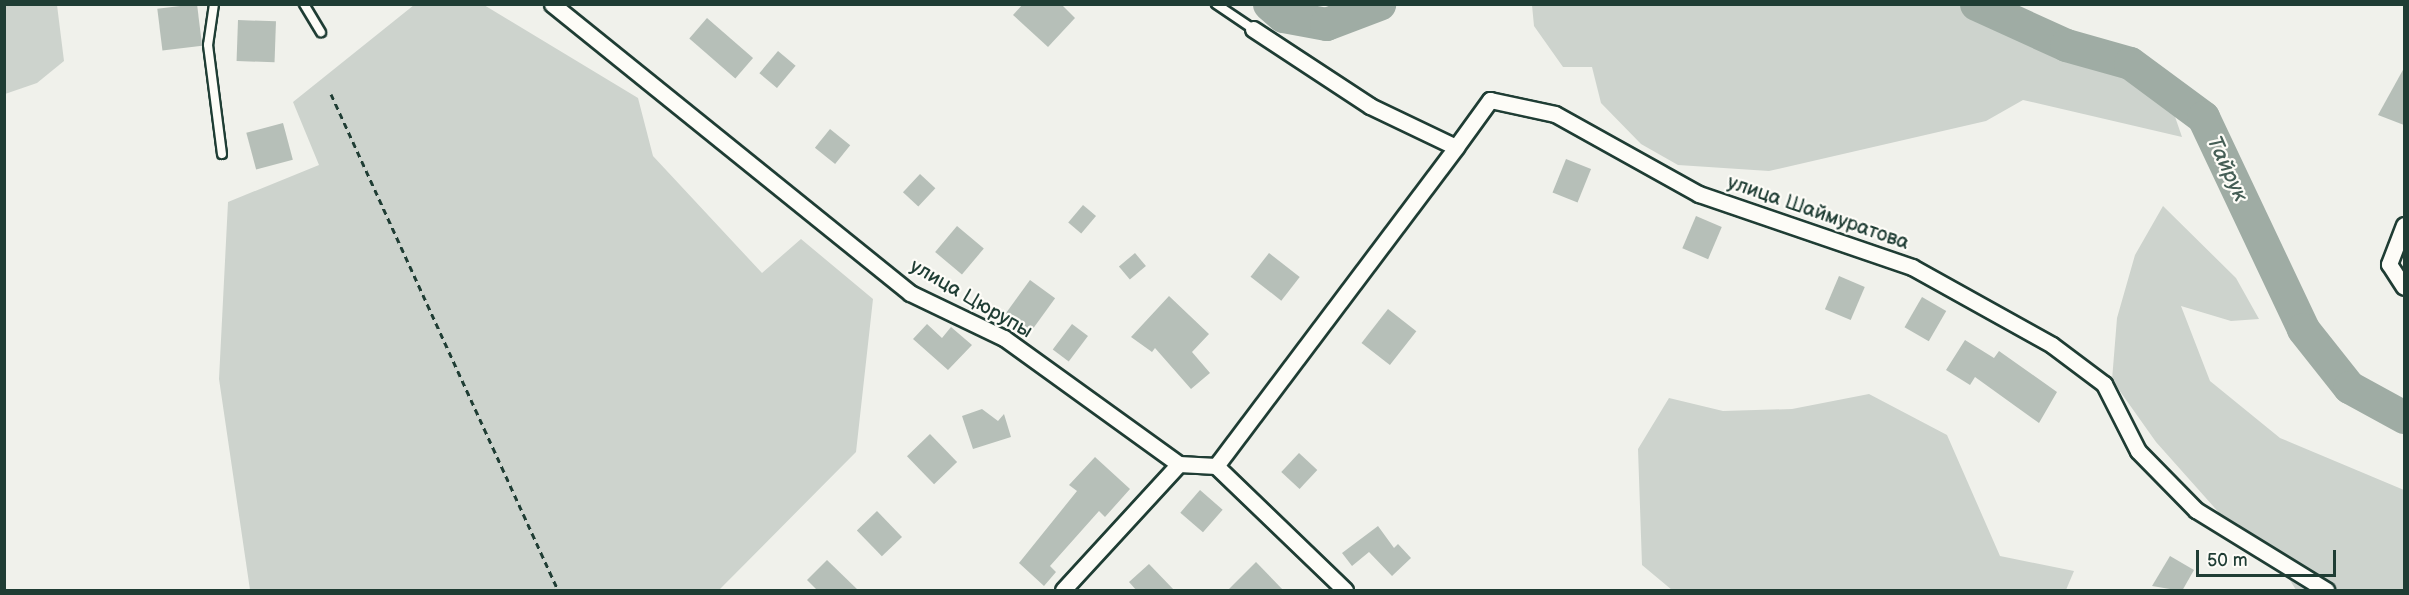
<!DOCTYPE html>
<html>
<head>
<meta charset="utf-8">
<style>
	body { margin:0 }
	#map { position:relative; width:2409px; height:595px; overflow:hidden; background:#f0f1eb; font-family:"Balsamiq Sans",sans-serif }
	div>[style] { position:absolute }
	.green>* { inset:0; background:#cdd3cd }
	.river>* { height:33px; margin:-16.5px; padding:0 16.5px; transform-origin:16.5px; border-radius:16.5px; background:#9faca4 }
	.building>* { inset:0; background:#b6bfb8; transform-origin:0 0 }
	.path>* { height:3px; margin-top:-1.5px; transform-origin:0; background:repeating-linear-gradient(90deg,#1f3d34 0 6px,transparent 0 10.5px) }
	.roads { filter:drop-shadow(2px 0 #1f3d34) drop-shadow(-2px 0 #1f3d34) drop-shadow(0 2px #1f3d34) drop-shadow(0 -2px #1f3d34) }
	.lane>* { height:8px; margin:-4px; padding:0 4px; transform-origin:4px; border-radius:4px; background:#fdfcf7 }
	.street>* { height:15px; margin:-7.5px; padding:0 7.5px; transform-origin:7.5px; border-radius:7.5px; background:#fdfcf7 }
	span { translate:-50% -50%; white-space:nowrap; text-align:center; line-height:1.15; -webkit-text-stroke:4.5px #fdfcf7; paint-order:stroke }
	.street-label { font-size:20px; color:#1f3d34 }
	.water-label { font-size:21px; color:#455e56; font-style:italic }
	.frame { position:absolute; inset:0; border:6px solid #1f3d34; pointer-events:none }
	.scale { position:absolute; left:2196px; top:550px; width:140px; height:27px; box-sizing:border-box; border:3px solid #1f3d34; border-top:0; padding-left:8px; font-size:18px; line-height:21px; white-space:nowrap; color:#1f3d34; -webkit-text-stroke:4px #fdfcf7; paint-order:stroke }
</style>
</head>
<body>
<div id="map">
	<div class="green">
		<div style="clip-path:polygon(4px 5px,57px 5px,64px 61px,37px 83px,5px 94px)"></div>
		<div style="clip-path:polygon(414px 5px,484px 5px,638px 98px,653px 156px,762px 273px,801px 239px,873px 299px,856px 452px,719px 590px,250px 590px,219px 379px,228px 202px,319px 165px,293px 102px)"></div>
		<div style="clip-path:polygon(1532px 5px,1961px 5px,2043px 51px,2113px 66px,2171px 105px,2182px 137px,2023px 100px,1986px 121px,1769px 171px,1678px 165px,1641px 144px,1601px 103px,1592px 67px,1563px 67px,1534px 26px)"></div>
		<div style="clip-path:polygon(2163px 206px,2236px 278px,2259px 319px,2231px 321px,2181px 306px,2210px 381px,2280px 438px,2404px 490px,2404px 590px,2296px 590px,2285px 572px,2246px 543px,2156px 442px,2112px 380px,2117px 318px,2135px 255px)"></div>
		<div style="clip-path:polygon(1869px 394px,1947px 435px,2000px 556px,2074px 571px,2066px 590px,1672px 590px,1642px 565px,1638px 449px,1669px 398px,1723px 411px,1792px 409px)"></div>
	</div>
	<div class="river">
		<div style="left:1269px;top:4px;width:18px;rotate:41deg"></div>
		<div style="left:1283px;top:16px;width:44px;rotate:10.5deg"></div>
		<div style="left:1326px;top:24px;width:57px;rotate:-20.7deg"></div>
		<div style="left:1976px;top:4px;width:99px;rotate:24.5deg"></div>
		<div style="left:2066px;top:45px;width:66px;rotate:15.7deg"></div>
		<div style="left:2130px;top:63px;width:91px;rotate:36.5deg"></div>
		<div style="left:2203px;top:117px;width:234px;rotate:64.7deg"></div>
		<div style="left:2303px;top:329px;width:74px;rotate:51.6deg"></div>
		<div style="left:2349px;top:387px;width:63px;rotate:28.6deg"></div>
	</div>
	<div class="building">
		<div style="left:197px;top:4px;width:42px;height:40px;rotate:83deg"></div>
		<div style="clip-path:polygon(1023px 4px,1061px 4px,1075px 18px,1048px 47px,1013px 15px)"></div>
		<div style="left:707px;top:18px;width:61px;height:27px;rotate:41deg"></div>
		<div style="left:238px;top:20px;width:38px;height:41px;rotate:2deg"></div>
		<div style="left:778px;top:51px;width:23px;height:29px;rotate:40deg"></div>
		<div style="clip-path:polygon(2404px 68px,2404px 125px,2378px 115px)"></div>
		<div style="left:283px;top:123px;width:38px;height:38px;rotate:75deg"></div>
		<div style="left:830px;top:129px;width:26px;height:24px;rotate:39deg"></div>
		<div style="left:1566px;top:159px;width:27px;height:36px;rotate:22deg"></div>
		<div style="left:920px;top:174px;width:21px;height:25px;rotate:43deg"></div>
		<div style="left:1083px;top:205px;width:17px;height:23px;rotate:40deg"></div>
		<div style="left:1696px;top:216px;width:28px;height:35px;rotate:23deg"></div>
		<div style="left:957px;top:226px;width:35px;height:34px;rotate:40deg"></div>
		<div style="left:1135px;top:253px;width:17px;height:21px;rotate:50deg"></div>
		<div style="left:1269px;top:253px;width:39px;height:30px;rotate:38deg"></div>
		<div style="left:1839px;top:276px;width:28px;height:36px;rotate:23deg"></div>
		<div style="left:1030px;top:280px;width:31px;height:42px;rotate:36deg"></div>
		<div style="clip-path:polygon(1169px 296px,1209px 334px,1192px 352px,1210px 373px,1191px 389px,1155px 348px,1152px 352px,1131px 337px)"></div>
		<div style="left:1922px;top:297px;width:28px;height:35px;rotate:30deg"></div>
		<div style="left:1388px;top:309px;width:36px;height:43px;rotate:38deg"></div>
		<div style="clip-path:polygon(927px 324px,942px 338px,951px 327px,972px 345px,948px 370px,913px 339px)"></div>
		<div style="left:1072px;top:324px;width:20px;height:32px;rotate:37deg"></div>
		<div style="clip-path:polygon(1965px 340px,1994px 358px,1999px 351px,2057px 392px,2039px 423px,1975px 377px,1970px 385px,1946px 370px)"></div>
		<div style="clip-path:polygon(982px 409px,998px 421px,1004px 414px,1011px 437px,973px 449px,962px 416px)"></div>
		<div style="left:930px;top:434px;width:39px;height:32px;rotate:46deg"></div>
		<div style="left:1299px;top:453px;width:25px;height:26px;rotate:43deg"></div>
		<div style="clip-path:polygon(1095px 457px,1130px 489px,1105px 517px,1099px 511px,1050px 566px,1056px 572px,1044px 586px,1019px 563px,1077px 491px,1069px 485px)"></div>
		<div style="left:1200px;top:490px;width:30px;height:30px;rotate:41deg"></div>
		<div style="left:877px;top:511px;width:36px;height:28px;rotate:46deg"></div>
		<div style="clip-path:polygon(1378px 526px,1394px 548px,1398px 544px,1411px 558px,1392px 576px,1369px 552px,1352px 566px,1342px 553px)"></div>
		<div style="clip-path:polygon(2170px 556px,2194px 570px,2182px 591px,2152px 586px)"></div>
		<div style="clip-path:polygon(827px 560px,859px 591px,818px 591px,807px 580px)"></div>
		<div style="clip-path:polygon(1256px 562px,1284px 591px,1227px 591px)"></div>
		<div style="clip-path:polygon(1149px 564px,1175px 591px,1137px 591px,1129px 582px)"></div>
	</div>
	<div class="path">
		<div style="left:331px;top:94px;width:545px;rotate:65.41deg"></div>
	</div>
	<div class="roads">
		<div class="lane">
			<div style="left:214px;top:4px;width:41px;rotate:98.3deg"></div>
			<div style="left:208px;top:45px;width:110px;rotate:82.7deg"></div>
			<div style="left:304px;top:4px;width:33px;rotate:59deg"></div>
			<div style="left:1216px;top:4px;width:45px;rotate:34deg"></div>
		</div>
		<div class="street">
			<div style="left:552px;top:4px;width:460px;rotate:38.9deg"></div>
			<div style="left:910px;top:293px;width:104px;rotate:25.6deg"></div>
			<div style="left:1004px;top:338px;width:216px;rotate:35.8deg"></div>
			<div style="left:1179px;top:464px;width:37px;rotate:3deg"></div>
			<div style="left:1216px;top:466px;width:179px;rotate:43.9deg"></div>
			<div style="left:1253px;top:29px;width:140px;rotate:33.3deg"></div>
			<div style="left:1370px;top:106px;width:95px;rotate:25.5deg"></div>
			<div style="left:1456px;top:147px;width:58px;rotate:-54.1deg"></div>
			<div style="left:1490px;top:100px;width:66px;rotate:12.2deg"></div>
			<div style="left:1555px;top:114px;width:165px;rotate:29.1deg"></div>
			<div style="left:1699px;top:194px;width:225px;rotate:18.9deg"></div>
			<div style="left:1912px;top:267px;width:160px;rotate:29.1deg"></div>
			<div style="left:2052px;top:345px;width:65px;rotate:36.9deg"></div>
			<div style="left:2104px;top:384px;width:75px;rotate:63.1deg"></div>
			<div style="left:2138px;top:451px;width:83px;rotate:45.5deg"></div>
			<div style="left:2196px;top:510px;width:153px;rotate:31.6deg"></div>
			<div style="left:2404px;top:225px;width:42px;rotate:111deg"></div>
			<div style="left:2389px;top:264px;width:27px;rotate:57deg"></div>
			<div style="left:1216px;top:466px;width:399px;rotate:-53deg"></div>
			<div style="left:1063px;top:590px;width:171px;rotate:-47.4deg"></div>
		</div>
	</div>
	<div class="street-label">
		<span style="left:1818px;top:213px;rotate:19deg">улица Шаймуратова</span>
		<span style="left:971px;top:299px;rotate:30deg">улица Цюрупы</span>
	</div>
	<div class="water-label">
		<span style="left:2227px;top:169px;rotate:65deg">Тайрук</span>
	</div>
	<div class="frame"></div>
	<div class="scale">50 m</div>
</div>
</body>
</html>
